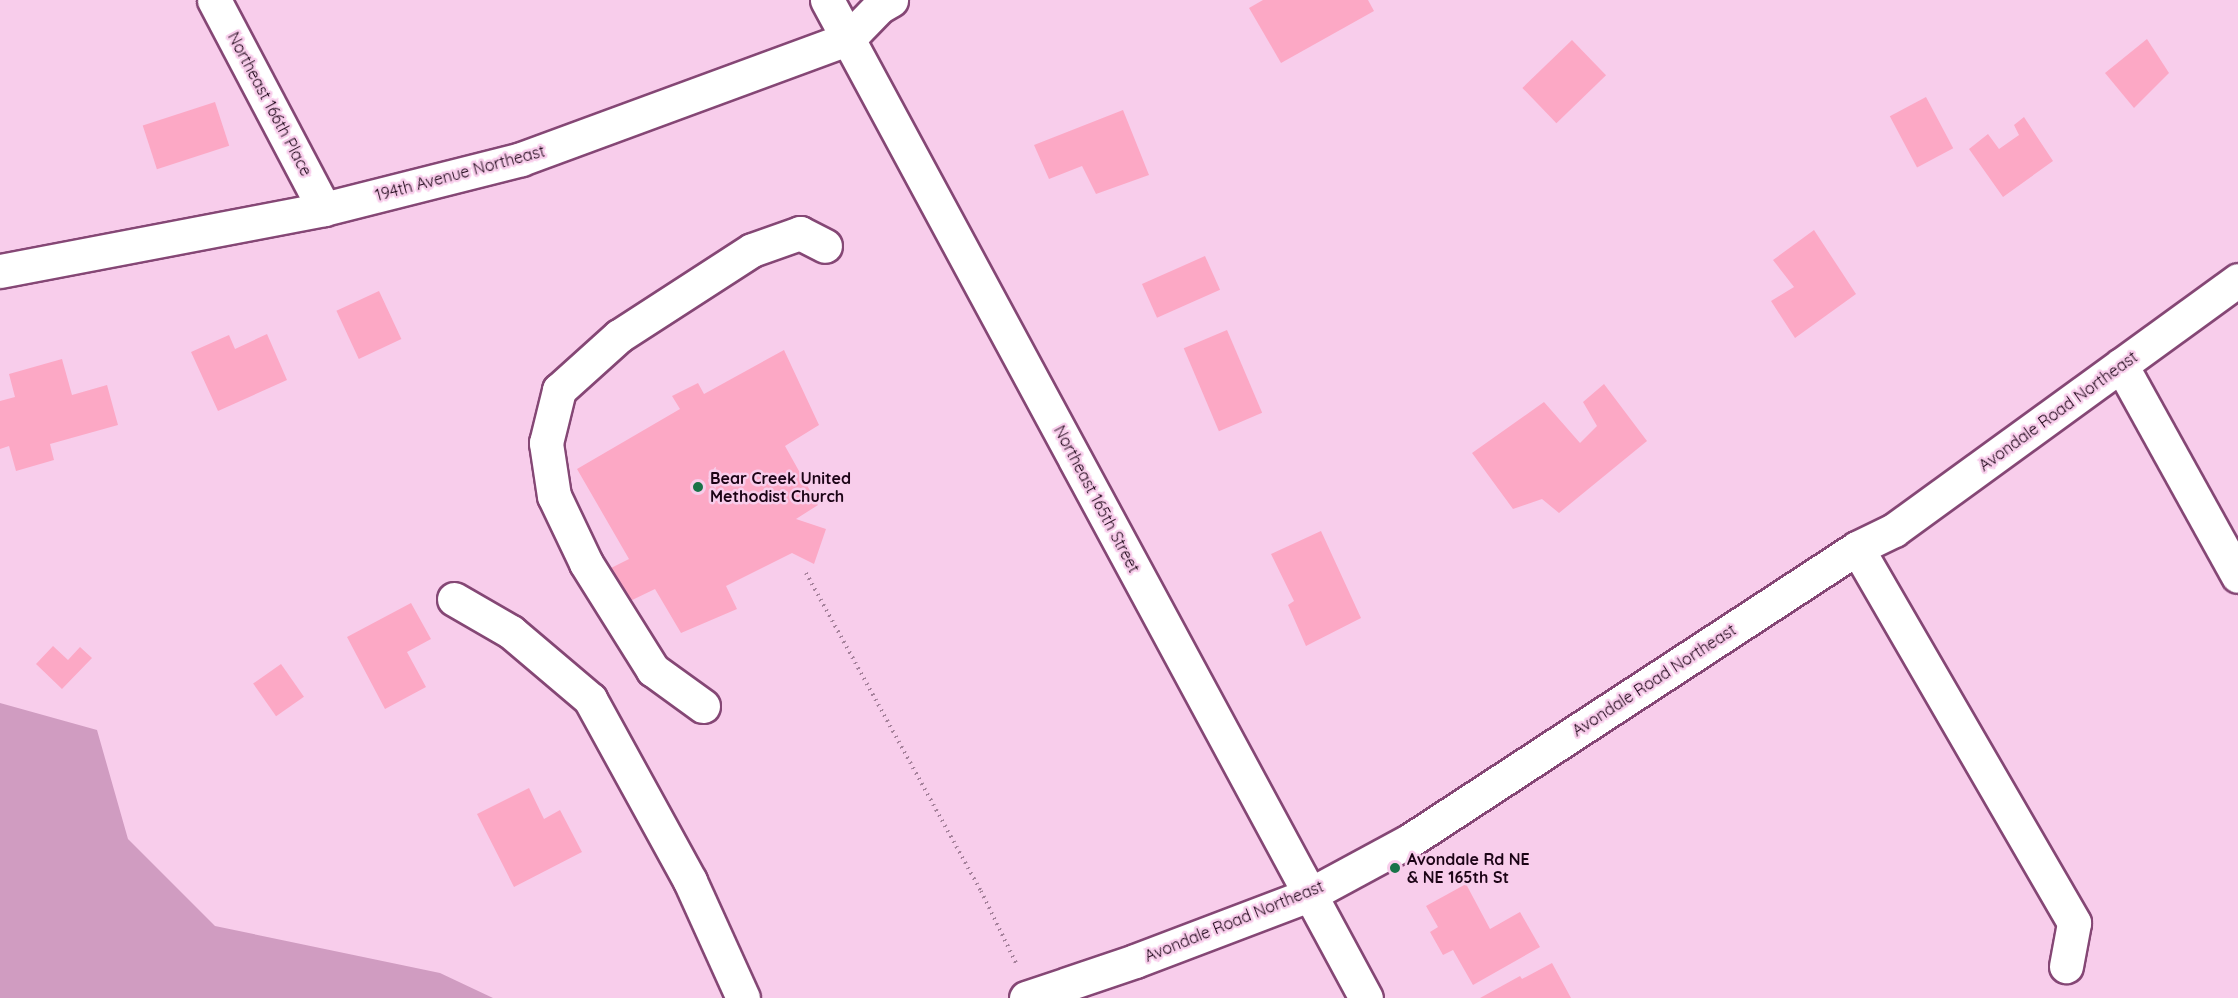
<!DOCTYPE html>
<html>
<head>
<meta charset="utf-8">
<style>
	body { margin:0 }
	#map { position:relative; width:2238px; height:998px; overflow:hidden; background:#f8cdeb; font-family:Quicksand,sans-serif }
	div>[style] { position:absolute }
	.green>* { inset:0; background:#d09cc1 }
	.building>* { inset:0; background:#fca8c5; transform-origin:0 0 }
	.path>* { height:4px; margin-top:-2px; transform-origin:0; background:repeating-linear-gradient(90deg,#a5819b 0 1.5px,transparent 0 6px) }
	.roads { filter:drop-shadow(2px 0 #854775) drop-shadow(-2px 0 #854775) drop-shadow(0 2px #854775) drop-shadow(0 -2px #854775) }
	.minor>* { height:33px; margin:-16.5px; padding:0 16.5px; transform-origin:16.5px; border-radius:16.5px; background:#fff }
	.major>* { height:33px; margin:-16.5px; padding:0 16.5px; transform-origin:16.5px; border-radius:16.5px; background:#fff }
	.dots>* { width:16px; height:16px; translate:-50% -50%; box-sizing:border-box; border:3px solid #f8cdeb; border-radius:50% }
	span { translate:-50% -50%; white-space:nowrap; text-align:center; line-height:1.15; -webkit-text-stroke:5px #f8cdeb; paint-order:stroke }
	.street-label { font-size:16px; color:#1c0416 }
	.poi-label { font-size:16px; color:#1c0416; font-weight:700 }
	.left { translate:0 -50%; text-align:left }
</style>
</head>
<body>
<div id="map">
	<div class="green">
		<div style="clip-path:polygon(0 703px,97px 730px,128px 839px,215px 926px,440px 973px,493px 998px,0 998px)"></div>
	</div>
	<div class="building">
		<div style="clip-path:polygon(1263px 0,1368px 0,1374px 11px,1281px 63px,1249px 8px)"></div>
		<div style="clip-path:polygon(2147px 39px,2169px 73px,2134px 108px,2105px 73px)"></div>
		<div style="left:1572px;top:40px;width:49px;height:69px;rotate:46deg"></div>
		<div style="left:1926px;top:97px;width:58px;height:41px;rotate:62deg"></div>
		<div style="left:215px;top:102px;width:46px;height:76px;rotate:72deg"></div>
		<div style="clip-path:polygon(1123px 110px,1149px 175px,1096px 194px,1082px 166px,1049px 179px,1034px 145px)"></div>
		<div style="clip-path:polygon(2024px 117px,2053px 161px,2003px 197px,1969px 149px,1988px 134px,1999px 149px,2019px 135px,2014px 125px)"></div>
		<div style="clip-path:polygon(1814px 230px,1856px 294px,1795px 338px,1771px 301px,1794px 287px,1773px 260px)"></div>
		<div style="left:1205px;top:256px;width:37px;height:69px;rotate:66deg"></div>
		<div style="left:379px;top:291px;width:53px;height:47px;rotate:65deg"></div>
		<div style="left:1227px;top:330px;width:90px;height:47px;rotate:67deg"></div>
		<div style="clip-path:polygon(267px 334px,287px 380px,218px 411px,191px 352px,229px 335px,235px 349px)"></div>
		<div style="clip-path:polygon(784px 350px,819px 425px,785px 446px,818px 505px,796px 519px,826px 529px,814px 564px,792px 553px,726px 586px,737px 609px,681px 633px,655px 589px,628px 602px,611px 568px,629px 559px,577px 469px,680px 409px,672px 396px,698px 383px,704px 394px)"></div>
		<div style="clip-path:polygon(62px 359px,72px 395px,107px 385px,118px 425px,50px 444px,54px 460px,16px 471px,9px 446px,0 449px,0 401px,15px 397px,9px 374px)"></div>
		<div style="clip-path:polygon(1604px 384px,1647px 441px,1559px 513px,1542px 499px,1513px 509px,1472px 453px,1544px 402px,1580px 443px,1597px 426px,1583px 402px)"></div>
		<div style="clip-path:polygon(1321px 531px,1361px 618px,1306px 646px,1288px 605px,1294px 601px,1271px 554px)"></div>
		<div style="clip-path:polygon(411px 603px,431px 639px,407px 652px,426px 687px,385px 709px,347px 637px)"></div>
		<div style="clip-path:polygon(53px 646px,68px 660px,80px 647px,92px 658px,62px 689px,36px 664px)"></div>
		<div style="left:281px;top:664px;width:40px;height:34px;rotate:55deg"></div>
		<div style="clip-path:polygon(529px 788px,544px 819px,560px 810px,582px 852px,514px 887px,477px 814px)"></div>
		<div style="clip-path:polygon(1466px 884px,1490px 929px,1520px 912px,1540px 947px,1473px 985px,1453px 950px,1443px 955px,1430px 932px,1438px 927px,1426px 906px)"></div>
		<div style="clip-path:polygon(1552px 963px,1571px 998px,1480px 998px,1520px 976px,1522px 979px)"></div>
	</div>
	<div class="path">
		<div style="left:806px;top:573px;width:363px;rotate:61.2deg"></div>
		<div style="left:981px;top:891px;width:82px;rotate:64.1deg"></div>
	</div>
	<div class="roads">
		<div class="minor">
			<div style="left:214px;top:0;width:236px;rotate:62.2deg"></div>
			<div style="left:827px;top:0;width:1134px;rotate:61.63deg"></div>
			<div style="left:0;top:271px;width:330px;rotate:-10.8deg"></div>
			<div style="left:324px;top:209px;width:203px;rotate:-14.2deg"></div>
			<div style="left:521px;top:159px;width:348px;rotate:-20.2deg"></div>
			<div style="left:848px;top:39px;width:45px;rotate:-45.9deg"></div>
			<div style="left:879px;top:7px;width:14px;rotate:-30deg"></div>
			<div style="left:2121px;top:365px;width:241px;rotate:61deg"></div>
			<div style="left:1857px;top:548px;width:433px;rotate:59.9deg"></div>
			<div style="left:2074px;top:923px;width:44px;rotate:100.5deg"></div>
			<div style="left:454px;top:599px;width:66px;rotate:30.1deg"></div>
			<div style="left:511px;top:632px;width:104px;rotate:40.3deg"></div>
			<div style="left:590px;top:699px;width:208px;rotate:61.2deg"></div>
			<div style="left:690px;top:881px;width:128px;rotate:65.6deg"></div>
			<div style="left:703px;top:706px;width:62px;rotate:-144.2deg"></div>
			<div style="left:653px;top:670px;width:126px;rotate:-122.1deg"></div>
			<div style="left:586px;top:563px;width:74px;rotate:-115.5deg"></div>
			<div style="left:554px;top:496px;width:54px;rotate:-98.6deg"></div>
			<div style="left:546px;top:443px;width:55px;rotate:-76.2deg"></div>
			<div style="left:559px;top:390px;width:81px;rotate:-42deg"></div>
			<div style="left:619px;top:336px;width:158px;rotate:-32.9deg"></div>
			<div style="left:752px;top:250px;width:51px;rotate:-19.5deg"></div>
			<div style="left:800px;top:233px;width:28px;rotate:27deg"></div>
		</div>
		<div class="major">
			<div style="left:1026px;top:998px;width:115px;rotate:-18.7deg"></div>
			<div style="left:1135px;top:961px;width:188px;rotate:-20.8deg"></div>
			<div style="left:1311px;top:894px;width:111px;rotate:-28.4deg"></div>
			<div style="left:1409px;top:841px;width:535px;rotate:-33.19deg"></div>
			<div style="left:1857px;top:548px;width:41px;rotate:-25.9deg"></div>
			<div style="left:1894px;top:530px;width:425px;rotate:-36deg"></div>
		</div>
	</div>
	<div class="dots">
		<div style="left:698px;top:487px;background:#187348"></div>
		<div style="left:1395px;top:868px;background:#187348"></div>
	</div>
	<div class="street-label">
		<span style="left:270px;top:104px;rotate:62deg">Northeast 166th Place</span>
		<span style="left:460px;top:173px;rotate:-15deg">194th Avenue Northeast</span>
		<span style="left:2058px;top:411px;rotate:-36deg">Avondale Road Northeast</span>
		<span style="left:1097px;top:499px;rotate:62deg">Northeast 165th Street</span>
		<span style="left:1654px;top:680px;rotate:-33deg">Avondale Road Northeast</span>
		<span style="left:1234px;top:921px;rotate:-22deg">Avondale Road Northeast</span>
	</div>
	<div class="poi-label">
		<span class="left" style="left:710px;top:487px">Bear Creek United<br>Methodist Church</span>
		<span class="left" style="left:1407px;top:868px">Avondale Rd NE<br>&amp; NE 165th St</span>
	</div>
</div>
</body>
</html>
